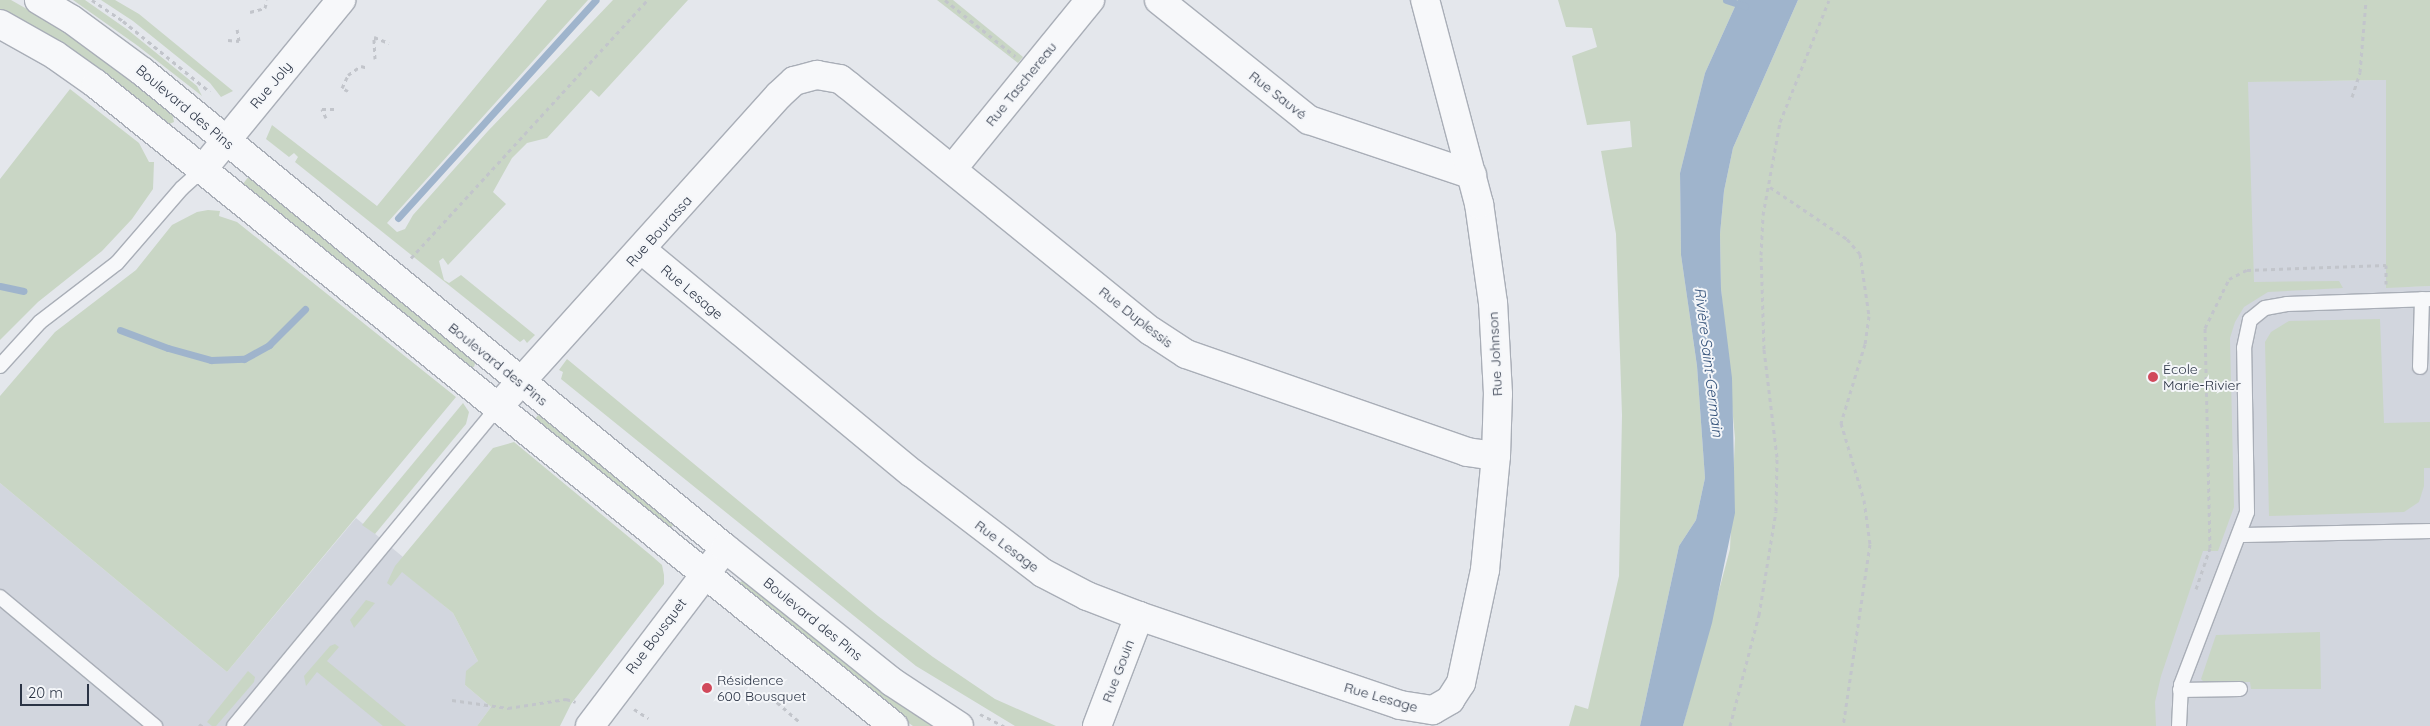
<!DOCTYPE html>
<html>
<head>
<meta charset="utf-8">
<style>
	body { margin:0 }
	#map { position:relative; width:2430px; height:726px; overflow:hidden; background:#e4e7ec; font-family:Quicksand,sans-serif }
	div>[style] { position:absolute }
	.built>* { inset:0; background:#d2d6de }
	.green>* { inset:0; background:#c9d6c5; transform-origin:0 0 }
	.water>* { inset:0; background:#9fb4cc }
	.stream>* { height:7px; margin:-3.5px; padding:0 3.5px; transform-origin:3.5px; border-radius:3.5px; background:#9fb4cc }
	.path>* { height:3px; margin-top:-1.5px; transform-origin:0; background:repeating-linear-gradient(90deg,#c2c5cb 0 4px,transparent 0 8px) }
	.roads { filter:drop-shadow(1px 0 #a9aeb7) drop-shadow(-1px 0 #a9aeb7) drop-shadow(0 1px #a9aeb7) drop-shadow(0 -1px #a9aeb7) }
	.service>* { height:14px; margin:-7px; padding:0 7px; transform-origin:7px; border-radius:7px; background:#f7f8fa }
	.minor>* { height:28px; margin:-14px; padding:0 14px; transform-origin:14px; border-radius:14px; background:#f7f8fa }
	.tertiary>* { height:28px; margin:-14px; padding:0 14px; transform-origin:14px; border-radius:14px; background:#f7f8fa }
	.dots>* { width:14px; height:14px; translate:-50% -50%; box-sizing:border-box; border:2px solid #f4f6f9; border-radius:50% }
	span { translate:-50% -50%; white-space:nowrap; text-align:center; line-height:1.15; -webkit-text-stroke:4px #f4f6f9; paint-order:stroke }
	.street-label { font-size:14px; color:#2b3445 }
	.poi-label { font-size:14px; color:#2b3445 }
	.left { translate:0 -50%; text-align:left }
	.water-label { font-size:15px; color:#34527a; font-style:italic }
	.scale { position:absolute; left:20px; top:684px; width:69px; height:22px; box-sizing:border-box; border:2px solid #2b3445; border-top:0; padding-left:6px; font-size:15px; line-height:18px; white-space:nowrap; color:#2b3445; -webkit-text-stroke:4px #f4f6f9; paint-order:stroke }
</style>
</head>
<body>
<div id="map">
	<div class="built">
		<div style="clip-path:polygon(2131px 0,2229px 82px,2386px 80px,2386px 287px,2430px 286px,2430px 726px,1860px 726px)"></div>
		<div style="clip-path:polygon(0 483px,227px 672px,356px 518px,403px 557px,402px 571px,453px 613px,478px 661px,465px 685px,491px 707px,477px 726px,0 726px)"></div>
	</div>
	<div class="green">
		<div style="clip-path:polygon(0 0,11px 0,64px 30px,172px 112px,174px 122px,167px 125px,0 10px)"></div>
		<div style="clip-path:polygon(73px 0,85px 0,128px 30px,197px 86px,202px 96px,138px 46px)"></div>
		<div style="clip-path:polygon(101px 0,115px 0,139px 14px,233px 91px,221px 97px,210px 83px,133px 21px)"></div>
		<div style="clip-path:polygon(547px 0,588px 0,387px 223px,397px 232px,405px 229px,413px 215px,488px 131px,613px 0,688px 0,599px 97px,591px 90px,547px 138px,527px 143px,512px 158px,493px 192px,506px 204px,448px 265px,443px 258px,439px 261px,444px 280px,449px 283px,461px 275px,535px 335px,527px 343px,524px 339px,520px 342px,295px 162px,298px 157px,294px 153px,289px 157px,266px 139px,272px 125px,377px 206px)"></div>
		<div style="clip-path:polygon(937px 0,953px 0,1023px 57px,1018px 63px)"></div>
		<div style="clip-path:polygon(1558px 0,1738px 0,1705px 73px,1680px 173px,1681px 255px,1697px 366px,1705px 478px,1696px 520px,1679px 546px,1640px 726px,1569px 726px,1575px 705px,1588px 709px,1619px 576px,1622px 415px,1616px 234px,1601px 151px,1632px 147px,1630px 121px,1587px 125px,1572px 56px,1597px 47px,1592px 28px,1566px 27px)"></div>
		<div style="clip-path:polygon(1798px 0,2430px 0,2430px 286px,2386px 288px,2386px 80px,2248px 82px,2254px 282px,2339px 281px,2343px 288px,2268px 292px,2244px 307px,2235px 322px,2230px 338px,2234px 507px,2218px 551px,2203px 551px,2161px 676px,2155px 702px,2156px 726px,1683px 726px,1730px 549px,1735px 438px,1721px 289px,1720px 234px,1724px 191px,1733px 148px)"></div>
		<div style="clip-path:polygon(70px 89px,139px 143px,149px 162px,154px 162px,153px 189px,132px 219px,102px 251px,38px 302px,0 340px,0 179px)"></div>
		<div style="clip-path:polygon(249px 176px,476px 360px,474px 367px,470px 367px,243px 184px)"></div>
		<div style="clip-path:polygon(208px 210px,220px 211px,219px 216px,237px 222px,456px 397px,227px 672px,0 483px,0 396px,55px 332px,136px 270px,172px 225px,197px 212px)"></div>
		<div style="clip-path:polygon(2380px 319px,2384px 423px,2430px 422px,2430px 468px,2424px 468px,2424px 486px,2419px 502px,2404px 512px,2269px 516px,2265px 342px,2271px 332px,2289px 321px)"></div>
		<div style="clip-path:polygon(567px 359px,878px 616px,933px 657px,995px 699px,1056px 726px,1015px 726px,916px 666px,561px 379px,563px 372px,559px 370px)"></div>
		<div style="clip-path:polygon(463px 403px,469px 412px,466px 424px,375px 534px,362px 525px)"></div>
		<div style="left:539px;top:414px;width:174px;height:8px;rotate:39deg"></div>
		<div style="clip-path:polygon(514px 442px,653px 557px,662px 565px,664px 575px,664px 584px,571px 704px,560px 726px,477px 726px,491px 707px,465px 685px,466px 671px,478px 661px,453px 613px,402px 572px,391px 586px,387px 583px,395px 566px,493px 448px)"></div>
		<div style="clip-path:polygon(744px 580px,890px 697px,932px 726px,913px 726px,886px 707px,737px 584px)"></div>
		<div style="clip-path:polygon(366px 600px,375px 603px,354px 628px,350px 620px)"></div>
		<div style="clip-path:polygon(2320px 632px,2321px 689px,2251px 689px,2250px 682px,2204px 682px,2201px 679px,2216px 635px)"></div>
		<div style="clip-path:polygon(335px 644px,339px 647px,327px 661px,406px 726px,383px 726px,317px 672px,306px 686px,304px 676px,330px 646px)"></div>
		<div style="clip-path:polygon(248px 671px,255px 677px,254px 682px,216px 726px,212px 726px,207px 722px)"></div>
	</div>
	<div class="water">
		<div style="clip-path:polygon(1738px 0,1798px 0,1733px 148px,1724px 191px,1720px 234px,1721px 289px,1732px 378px,1735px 513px,1712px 623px,1683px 726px,1640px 726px,1679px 546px,1696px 520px,1705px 478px,1697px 366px,1681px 255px,1680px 173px,1705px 73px)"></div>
	</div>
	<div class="stream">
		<div style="left:1726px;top:0;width:20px;rotate:18deg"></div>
		<div style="left:398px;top:218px;width:294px;rotate:-47.8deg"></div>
		<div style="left:0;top:286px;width:24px;rotate:12deg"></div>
		<div style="left:120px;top:330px;width:51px;rotate:20.6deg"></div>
		<div style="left:168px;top:348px;width:45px;rotate:15.6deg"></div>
		<div style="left:211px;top:360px;width:33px;rotate:-2deg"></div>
		<div style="left:244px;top:359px;width:29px;rotate:-29deg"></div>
		<div style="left:269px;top:345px;width:51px;rotate:-45deg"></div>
	</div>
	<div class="path">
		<div style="left:92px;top:0;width:37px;rotate:34deg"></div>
		<div style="left:123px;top:21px;width:112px;rotate:39.2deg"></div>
		<div style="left:945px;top:0;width:90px;rotate:38.7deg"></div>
		<div style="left:250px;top:12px;width:16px;rotate:-15deg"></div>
		<div style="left:265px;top:8px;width:8px;rotate:-76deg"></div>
		<div style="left:228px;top:40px;width:11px;rotate:5deg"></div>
		<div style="left:239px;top:41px;width:12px;rotate:-99deg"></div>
		<div style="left:375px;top:59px;width:22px;rotate:-93deg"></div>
		<div style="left:374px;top:37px;width:16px;rotate:22deg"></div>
		<div style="left:348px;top:91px;width:7px;rotate:-153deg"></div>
		<div style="left:342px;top:88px;width:14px;rotate:-65deg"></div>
		<div style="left:348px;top:75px;width:16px;rotate:-35deg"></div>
		<div style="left:361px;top:66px;width:7px;rotate:16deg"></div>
		<div style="left:2352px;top:97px;width:26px;rotate:-72deg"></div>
		<div style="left:2360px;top:72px;width:72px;rotate:-85.2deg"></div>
		<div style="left:326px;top:118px;width:10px;rotate:-114deg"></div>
		<div style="left:322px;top:109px;width:12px"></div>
		<div style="left:1770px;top:187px;width:93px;rotate:34deg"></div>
		<div style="left:1847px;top:239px;width:20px;rotate:49deg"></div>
		<div style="left:1860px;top:254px;width:63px;rotate:81.7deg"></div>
		<div style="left:1869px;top:316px;width:28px;rotate:98deg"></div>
		<div style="left:1865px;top:344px;width:83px;rotate:106.9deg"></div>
		<div style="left:1841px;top:423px;width:80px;rotate:73.4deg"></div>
		<div style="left:1864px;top:500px;width:44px;rotate:82.2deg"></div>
		<div style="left:1870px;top:544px;width:184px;rotate:98.4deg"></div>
		<div style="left:411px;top:258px;width:350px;rotate:-47.5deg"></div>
		<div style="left:2196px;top:589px;width:43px;rotate:-71.1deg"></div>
		<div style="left:2210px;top:548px;width:220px;rotate:-91.3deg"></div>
		<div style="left:2205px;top:328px;width:55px;rotate:-63.9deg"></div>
		<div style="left:2229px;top:279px;width:20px;rotate:-27deg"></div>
		<div style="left:2247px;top:270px;width:139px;rotate:-2.1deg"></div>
		<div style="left:2386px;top:265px;width:19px;rotate:90deg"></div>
		<div style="left:771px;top:697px;width:37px;rotate:41deg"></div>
		<div style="left:452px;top:700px;width:57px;rotate:8.1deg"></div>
		<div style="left:508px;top:708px;width:59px;rotate:-8.8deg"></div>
		<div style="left:566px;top:699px;width:10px;rotate:17deg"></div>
		<div style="left:634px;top:709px;width:17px;rotate:33deg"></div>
		<div style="left:980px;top:714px;width:27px;rotate:27deg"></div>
		<div style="left:199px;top:724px;width:4px;rotate:34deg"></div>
		<div style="left:1730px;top:726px;width:115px;rotate:-75.4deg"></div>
		<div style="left:1759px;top:615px;width:105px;rotate:-80.7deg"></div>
		<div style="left:1776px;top:511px;width:54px;rotate:-88.9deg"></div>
		<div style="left:1777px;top:457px;width:109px;rotate:-96.9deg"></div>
		<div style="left:1764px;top:349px;width:94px;rotate:-91.8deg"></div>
		<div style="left:1761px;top:255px;width:40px;rotate:-87.1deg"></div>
		<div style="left:1763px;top:215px;width:95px;rotate:-79.6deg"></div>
		<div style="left:1780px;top:122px;width:131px;rotate:-68.1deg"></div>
	</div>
	<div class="roads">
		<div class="service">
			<div style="left:0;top:366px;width:59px;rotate:-47.7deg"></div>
			<div style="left:40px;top:322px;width:97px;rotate:-37.5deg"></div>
			<div style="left:117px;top:263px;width:99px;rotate:-49.1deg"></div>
			<div style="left:182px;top:188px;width:27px;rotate:-42deg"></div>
			<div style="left:2420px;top:367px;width:68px;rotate:-88.3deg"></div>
			<div style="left:2239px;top:535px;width:191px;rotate:-1.2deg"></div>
			<div style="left:0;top:597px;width:202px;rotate:39.8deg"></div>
			<div style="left:2180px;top:690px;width:60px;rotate:-1deg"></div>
			<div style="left:234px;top:726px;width:414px;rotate:-50.4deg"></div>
			<div style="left:2179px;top:726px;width:41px;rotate:-87.2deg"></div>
			<div style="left:2181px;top:685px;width:185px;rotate:-69.1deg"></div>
			<div style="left:2247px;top:512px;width:164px;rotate:-91deg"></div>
			<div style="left:2244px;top:348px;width:29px;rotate:-78deg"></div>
			<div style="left:2250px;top:320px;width:19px;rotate:-39deg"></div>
			<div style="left:2265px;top:308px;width:22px;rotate:-10deg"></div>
			<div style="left:2287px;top:304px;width:143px;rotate:-2deg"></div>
		</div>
		<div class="minor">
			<div style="left:1159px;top:0;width:192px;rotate:38.7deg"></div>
			<div style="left:1309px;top:120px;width:172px;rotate:18.6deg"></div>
			<div style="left:953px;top:168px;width:217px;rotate:-50.8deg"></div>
			<div style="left:202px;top:170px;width:220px;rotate:-50.7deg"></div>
			<div style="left:642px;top:250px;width:350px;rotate:39.6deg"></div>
			<div style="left:912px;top:473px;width:165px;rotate:37.4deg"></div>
			<div style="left:1043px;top:573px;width:50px;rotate:27.6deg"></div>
			<div style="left:1087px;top:596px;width:56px;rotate:21deg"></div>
			<div style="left:1139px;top:616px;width:276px;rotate:18.8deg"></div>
			<div style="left:1400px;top:705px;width:33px;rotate:9deg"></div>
			<div style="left:1433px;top:710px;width:20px;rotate:-30deg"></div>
			<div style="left:1450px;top:700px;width:20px;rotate:-57deg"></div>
			<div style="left:1461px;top:683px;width:116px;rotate:-78deg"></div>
			<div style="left:1485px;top:570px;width:115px;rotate:-84.5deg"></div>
			<div style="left:1496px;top:456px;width:62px;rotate:-88.2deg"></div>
			<div style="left:1498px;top:394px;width:91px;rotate:-93.1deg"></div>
			<div style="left:1493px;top:303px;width:100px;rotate:-98deg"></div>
			<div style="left:1479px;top:204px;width:211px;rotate:-104.8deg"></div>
			<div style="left:498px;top:407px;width:420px;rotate:-48deg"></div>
			<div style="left:779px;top:95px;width:21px;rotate:-43deg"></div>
			<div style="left:794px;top:81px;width:24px;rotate:-15deg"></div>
			<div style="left:817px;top:75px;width:23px;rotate:10deg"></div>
			<div style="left:840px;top:79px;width:11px;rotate:38deg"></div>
			<div style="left:849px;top:86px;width:389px;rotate:39.1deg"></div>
			<div style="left:1151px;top:331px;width:42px;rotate:33.3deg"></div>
			<div style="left:1186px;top:354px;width:298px;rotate:19.2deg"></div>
			<div style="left:1467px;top:452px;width:29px;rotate:8deg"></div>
			<div style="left:590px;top:726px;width:223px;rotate:-52.8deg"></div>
			<div style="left:1097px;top:726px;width:118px;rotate:-69.1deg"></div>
		</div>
		<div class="tertiary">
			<div style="left:39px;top:0;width:37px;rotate:31deg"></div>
			<div style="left:71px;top:19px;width:89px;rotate:36.4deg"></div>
			<div style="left:143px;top:72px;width:752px;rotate:39.28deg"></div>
			<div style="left:725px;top:548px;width:214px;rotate:38.7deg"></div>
			<div style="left:892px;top:682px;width:80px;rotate:33.3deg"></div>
			<div style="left:0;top:24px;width:63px;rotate:29.4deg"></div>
			<div style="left:55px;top:55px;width:50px;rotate:35.3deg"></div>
			<div style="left:96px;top:84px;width:1024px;rotate:38.82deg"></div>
		</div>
	</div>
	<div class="dots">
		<div style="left:2153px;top:377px;background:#d1495b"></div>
		<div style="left:707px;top:688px;background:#d1495b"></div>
	</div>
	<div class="street-label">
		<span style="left:1021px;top:84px;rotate:-51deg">Rue Taschereau</span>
		<span style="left:271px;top:85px;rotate:-50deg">Rue Joly</span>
		<span style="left:1278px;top:95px;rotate:38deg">Rue Sauvé</span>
		<span style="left:185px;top:107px;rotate:40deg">Boulevard des Pins</span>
		<span style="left:659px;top:231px;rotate:-48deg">Rue Bourassa</span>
		<span style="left:692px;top:292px;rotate:40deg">Rue Lesage</span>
		<span style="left:1136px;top:317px;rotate:38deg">Rue Duplessis</span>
		<span style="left:1495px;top:354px;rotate:-93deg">Rue Johnson</span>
		<span style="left:498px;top:364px;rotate:39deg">Boulevard des Pins</span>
		<span style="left:1007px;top:546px;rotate:37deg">Rue Lesage</span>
		<span style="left:813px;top:619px;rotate:39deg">Boulevard des Pins</span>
		<span style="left:656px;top:636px;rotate:-53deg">Rue Bousquet</span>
		<span style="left:1118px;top:671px;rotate:-69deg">Rue Gouin</span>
		<span style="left:1381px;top:697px;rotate:16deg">Rue Lesage</span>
	</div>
	<div class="poi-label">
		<span class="left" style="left:2163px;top:377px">École<br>Marie-Rivier</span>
		<span class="left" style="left:717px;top:688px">Résidence<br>600 Bousquet</span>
	</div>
	<div class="water-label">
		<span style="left:1709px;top:362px;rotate:83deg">Rivière Saint-Germain</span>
	</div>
	<div class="scale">20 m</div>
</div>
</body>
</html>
